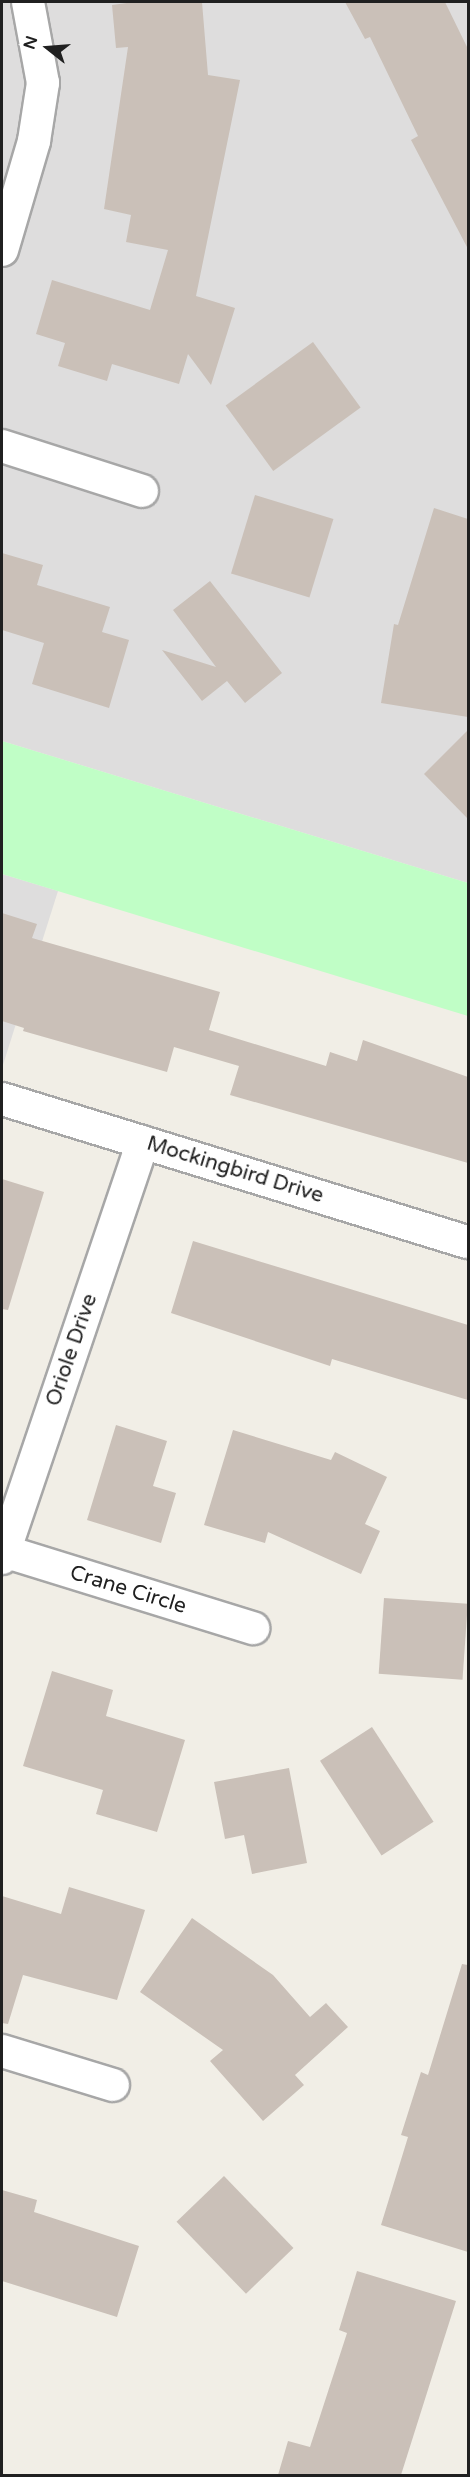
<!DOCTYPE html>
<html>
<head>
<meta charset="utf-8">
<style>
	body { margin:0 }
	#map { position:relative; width:470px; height:2477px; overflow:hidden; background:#f1eee6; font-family:"Varela Round",sans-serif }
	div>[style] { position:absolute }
	.residential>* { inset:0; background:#dedddd }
	.park>* { inset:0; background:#c0fec6 }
	.building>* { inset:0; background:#cac0b8; transform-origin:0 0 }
	.roads { filter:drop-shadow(2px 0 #a7a7a7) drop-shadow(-2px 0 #a7a7a7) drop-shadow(0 2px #a7a7a7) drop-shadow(0 -2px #a7a7a7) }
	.minor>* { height:32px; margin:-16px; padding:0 16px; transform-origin:16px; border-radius:16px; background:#fff }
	span { translate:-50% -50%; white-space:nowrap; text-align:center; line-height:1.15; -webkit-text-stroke:5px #fff; paint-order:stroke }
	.street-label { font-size:21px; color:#202020 }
	.frame { position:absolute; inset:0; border:3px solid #202020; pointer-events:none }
	.north { position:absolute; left:18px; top:18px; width:60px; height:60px; -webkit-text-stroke:4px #fff; paint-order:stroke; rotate:287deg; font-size:16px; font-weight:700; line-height:24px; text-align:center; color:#202020 }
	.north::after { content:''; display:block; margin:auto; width:21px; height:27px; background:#202020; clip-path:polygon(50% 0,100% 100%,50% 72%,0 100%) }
</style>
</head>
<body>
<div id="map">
	<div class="residential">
		<div style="clip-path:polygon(2px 2px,468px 2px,468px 883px,2px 741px)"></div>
		<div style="clip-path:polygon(2px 874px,58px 891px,2px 1068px)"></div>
	</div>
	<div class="park">
		<div style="clip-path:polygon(2px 741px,468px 883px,468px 1016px,2px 874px)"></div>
	</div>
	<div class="building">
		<div style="clip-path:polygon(134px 2px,202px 2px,208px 75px,240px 80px,196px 296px,235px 308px,211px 385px,188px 354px,179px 384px,112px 364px,107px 381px,58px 366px,65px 343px,36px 334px,52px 280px,150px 310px,168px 250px,126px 242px,131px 215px,104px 209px,128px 47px,116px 48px,112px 5px)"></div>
		<div style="clip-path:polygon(345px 2px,445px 2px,468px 49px,468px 249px,411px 140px,418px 136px,370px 37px,365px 39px)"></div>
		<div style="left:313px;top:342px;width:81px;height:108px;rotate:54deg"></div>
		<div style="left:255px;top:495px;width:82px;height:82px;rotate:17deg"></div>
		<div style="clip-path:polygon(434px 508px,468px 519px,468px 717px,381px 703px,394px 624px,398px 625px)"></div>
		<div style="clip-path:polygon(2px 553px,43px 565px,37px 585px,110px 607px,102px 632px,129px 640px,109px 708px,32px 684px,44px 643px,2px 630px)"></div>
		<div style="clip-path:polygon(210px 581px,282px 673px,245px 703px,227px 681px,202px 701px,162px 650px,216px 667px,173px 610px)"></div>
		<div style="clip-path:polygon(468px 730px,468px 819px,424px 774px)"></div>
		<div style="clip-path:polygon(2px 913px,37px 924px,32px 938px,220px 992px,209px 1030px,326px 1066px,330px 1052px,357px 1061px,363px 1040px,468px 1077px,468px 1163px,230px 1095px,239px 1066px,174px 1047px,167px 1072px,23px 1031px,24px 1028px,2px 1021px)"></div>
		<div style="clip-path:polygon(2px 1179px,44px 1192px,8px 1310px,2px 1309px)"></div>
		<div style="clip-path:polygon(193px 1241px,468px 1325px,468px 1400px,332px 1359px,330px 1366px,171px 1313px)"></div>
		<div style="clip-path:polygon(116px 1425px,167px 1441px,153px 1486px,176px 1493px,161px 1543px,87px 1520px)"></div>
		<div style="clip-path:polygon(233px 1430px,331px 1460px,335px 1452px,387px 1477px,365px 1524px,380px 1531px,361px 1574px,268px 1532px,265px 1543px,204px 1525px)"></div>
		<div style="left:384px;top:1598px;width:84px;height:76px;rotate:4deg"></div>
		<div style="clip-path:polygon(52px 1671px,113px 1690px,106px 1716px,185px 1740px,157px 1832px,96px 1814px,103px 1790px,23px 1766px)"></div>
		<div style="left:372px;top:1727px;width:113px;height:62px;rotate:57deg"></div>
		<div style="clip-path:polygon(289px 1768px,307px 1863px,252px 1874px,244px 1835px,225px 1839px,214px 1782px)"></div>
		<div style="clip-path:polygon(69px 1887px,145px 1910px,117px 2000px,23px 1975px,8px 2024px,2px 2023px,2px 1896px,61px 1914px)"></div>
		<div style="clip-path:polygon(192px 1918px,273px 1975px,310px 2017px,326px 2003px,348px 2027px,295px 2075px,304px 2085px,263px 2121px,210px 2061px,223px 2050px,140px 1992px)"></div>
		<div style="clip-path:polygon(462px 1964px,468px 1965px,468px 2252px,381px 2225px,408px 2137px,401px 2135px,421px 2072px,428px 2075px)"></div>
		<div style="left:224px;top:2176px;width:100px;height:66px;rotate:46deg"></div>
		<div style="clip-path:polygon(2px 2190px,37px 2200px,34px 2212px,139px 2246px,117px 2317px,2px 2281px)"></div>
		<div style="clip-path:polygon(357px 2271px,456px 2301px,401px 2475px,278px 2475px,288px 2441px,310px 2447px,347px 2333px,339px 2330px)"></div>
	</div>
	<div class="roads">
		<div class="minor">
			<div style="left:2px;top:250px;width:114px;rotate:-73.6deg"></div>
			<div style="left:34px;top:141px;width:59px;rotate:-81.2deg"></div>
			<div style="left:43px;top:83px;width:82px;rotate:-100.5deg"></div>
			<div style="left:2px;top:446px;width:147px;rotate:17.8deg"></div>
			<div style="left:2px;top:1099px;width:487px;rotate:17.1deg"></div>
			<div style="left:4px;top:1551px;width:261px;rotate:17.2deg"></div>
			<div style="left:2px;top:1558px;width:439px;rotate:-71.3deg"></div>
			<div style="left:2px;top:2051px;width:116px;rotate:17deg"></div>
		</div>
	</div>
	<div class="street-label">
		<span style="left:235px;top:1170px;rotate:17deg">Mockingbird Drive</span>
		<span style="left:72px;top:1350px;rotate:-71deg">Oriole Drive</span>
		<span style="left:128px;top:1590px;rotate:17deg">Crane Circle</span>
	</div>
	<div class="frame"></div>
	<div class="north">N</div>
</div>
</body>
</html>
